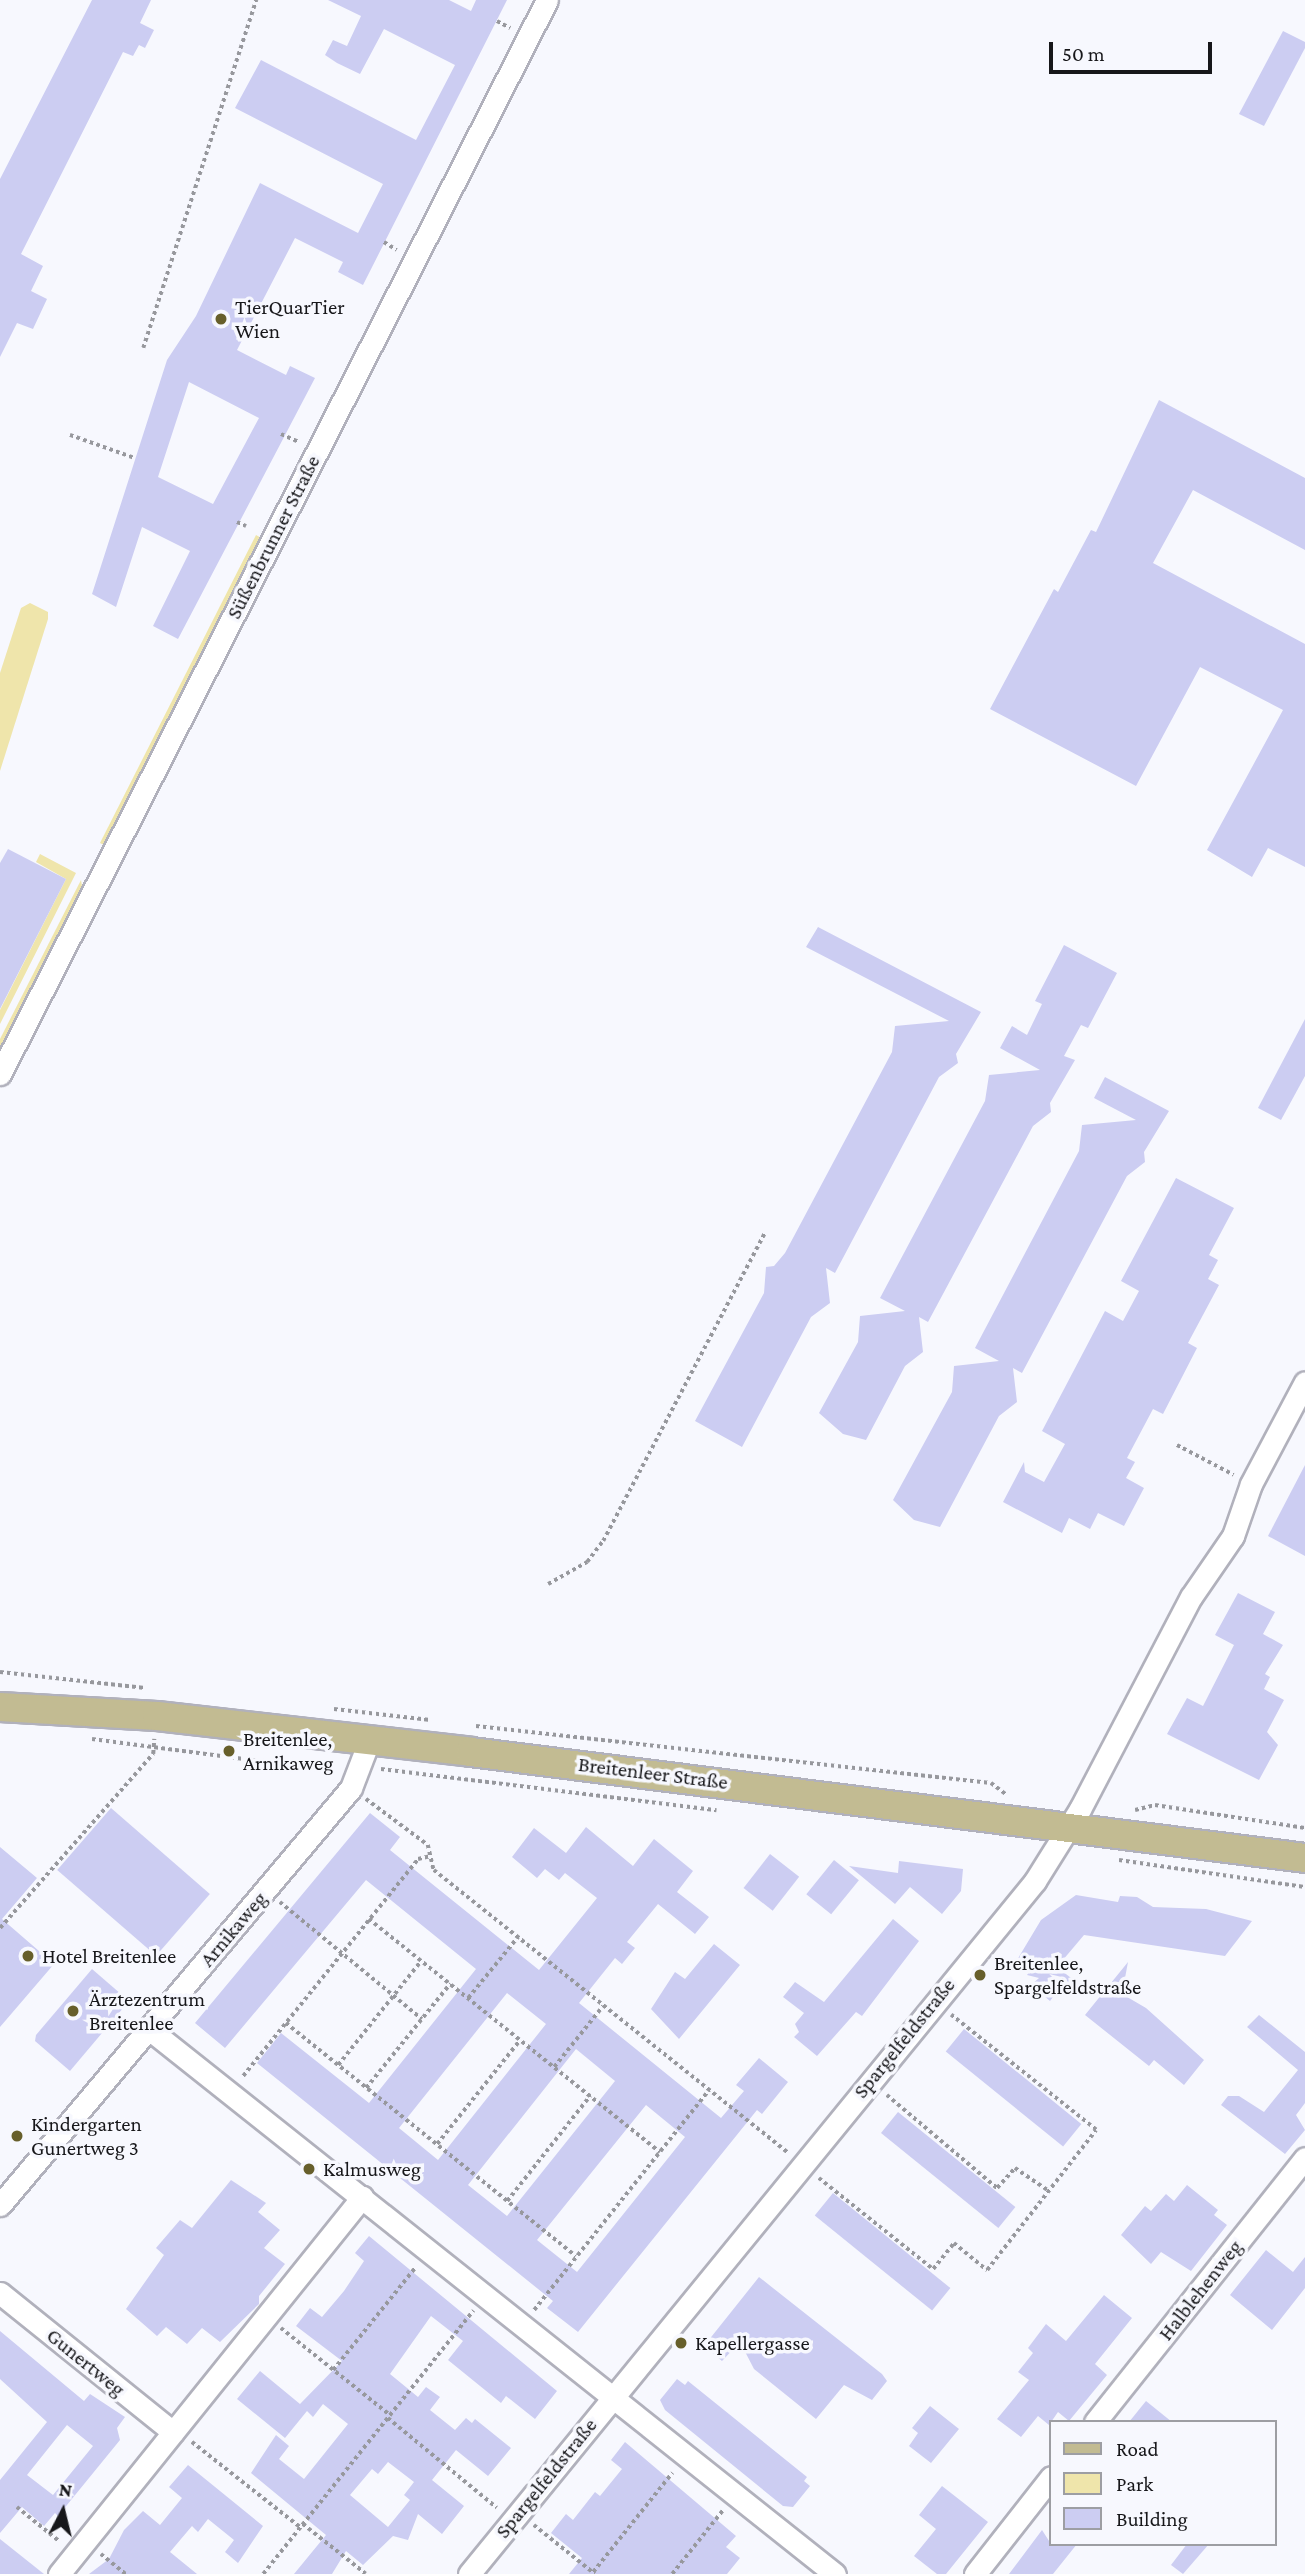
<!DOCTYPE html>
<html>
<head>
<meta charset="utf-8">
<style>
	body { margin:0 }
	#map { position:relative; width:1305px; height:2574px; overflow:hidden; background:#f7f8fe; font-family:"Crimson Pro",serif }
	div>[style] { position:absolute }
	.green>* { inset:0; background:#efe5ab }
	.building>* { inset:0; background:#cccdf2; transform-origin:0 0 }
	.path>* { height:3.5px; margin-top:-1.75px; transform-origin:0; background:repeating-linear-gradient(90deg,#97989d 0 3.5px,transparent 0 7px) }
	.roads { filter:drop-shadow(2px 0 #b1b1bc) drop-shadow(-2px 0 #b1b1bc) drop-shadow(0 2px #b1b1bc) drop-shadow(0 -2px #b1b1bc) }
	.minor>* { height:21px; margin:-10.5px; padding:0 10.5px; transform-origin:10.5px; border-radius:10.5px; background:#fff }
	.major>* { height:28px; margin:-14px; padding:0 14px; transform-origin:14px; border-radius:14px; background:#c2bb92 }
	.dots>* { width:19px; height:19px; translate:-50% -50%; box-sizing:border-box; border:4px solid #f7f8fe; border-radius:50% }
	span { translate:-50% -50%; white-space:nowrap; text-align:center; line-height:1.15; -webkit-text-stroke:7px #f7f8fe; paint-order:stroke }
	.poi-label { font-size:21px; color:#17171a }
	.left { translate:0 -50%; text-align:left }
	.street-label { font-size:21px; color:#17171a }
	.legend { position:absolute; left:1049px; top:2420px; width:228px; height:126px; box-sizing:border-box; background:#f7f8fe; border:2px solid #9d9ea3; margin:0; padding:9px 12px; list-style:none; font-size:21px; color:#17171a }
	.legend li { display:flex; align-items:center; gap:14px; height:35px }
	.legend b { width:35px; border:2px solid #9d9ea3 }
	.north { position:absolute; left:28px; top:2476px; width:70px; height:70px; -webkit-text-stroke:5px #f7f8fe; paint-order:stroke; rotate:7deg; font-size:19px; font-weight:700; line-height:28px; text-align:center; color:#17171a }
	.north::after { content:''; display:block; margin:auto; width:24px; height:32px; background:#17171a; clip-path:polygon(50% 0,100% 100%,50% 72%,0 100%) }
	.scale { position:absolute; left:1049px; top:42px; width:163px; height:32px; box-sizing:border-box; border:4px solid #17171a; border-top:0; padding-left:9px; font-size:21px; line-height:24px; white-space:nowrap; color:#17171a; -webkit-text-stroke:5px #f7f8fe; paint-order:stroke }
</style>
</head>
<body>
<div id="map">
	<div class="green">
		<div style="clip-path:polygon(256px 535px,265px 540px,106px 846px,100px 843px)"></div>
		<div style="clip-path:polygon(30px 603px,48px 612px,48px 619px,0 771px,0 673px,21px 608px)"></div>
		<div style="clip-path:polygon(40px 854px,76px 873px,0 1024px,0 1010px,66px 879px,36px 862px)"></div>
		<div style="clip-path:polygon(81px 880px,83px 892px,0 1060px,0 1039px)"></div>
	</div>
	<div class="building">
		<div style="clip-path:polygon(92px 0,151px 0,140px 23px,154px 30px,145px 48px,139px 45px,133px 56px,123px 52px,21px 254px,43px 266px,31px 291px,47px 299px,33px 329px,17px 323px,0 357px,0 179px)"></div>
		<div style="clip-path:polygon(evenodd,328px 0,449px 0,471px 11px,476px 0,507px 0,363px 285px,338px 272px,343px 262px,295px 238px,237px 350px,286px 375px,290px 366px,315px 378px,178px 639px,153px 626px,190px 551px,142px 527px,116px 607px,92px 594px,167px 360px,196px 316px,260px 183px,358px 233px,383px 184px,235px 108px,261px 60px,416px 140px,455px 65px,384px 29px,360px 74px,337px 63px,325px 55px,333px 40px,347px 46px,361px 16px,328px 0,189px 382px,259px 418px,213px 504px,158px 477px,189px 382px)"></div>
		<div style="clip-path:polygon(1283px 31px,1305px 42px,1305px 48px,1264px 126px,1239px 114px)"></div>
		<div style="clip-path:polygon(1159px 400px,1305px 478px,1305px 550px,1193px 490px,1153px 563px,1305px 644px,1305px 867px,1268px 848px,1252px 877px,1207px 850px,1283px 710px,1200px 667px,1136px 786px,990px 709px,1054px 589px,1058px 592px,1091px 530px,1096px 532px)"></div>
		<div style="clip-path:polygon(8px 849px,66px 879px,0 1009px,0 863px)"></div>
		<div style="clip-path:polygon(818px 927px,981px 1012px,956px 1054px,958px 1063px,939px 1077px,835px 1273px,826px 1268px,830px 1303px,811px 1317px,742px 1447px,695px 1421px,764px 1293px,766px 1267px,774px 1266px,785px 1253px,892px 1052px,895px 1026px,949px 1021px,806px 947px)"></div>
		<div style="clip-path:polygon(1064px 945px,1117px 973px,1088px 1028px,1081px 1025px,1064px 1056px,1075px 1060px,1050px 1103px,1051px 1112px,1033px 1126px,928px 1322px,919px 1317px,923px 1352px,905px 1366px,866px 1440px,843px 1434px,819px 1413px,858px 1342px,860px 1316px,905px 1311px,880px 1298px,985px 1101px,989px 1075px,1040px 1070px,1000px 1048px,1012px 1026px,1027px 1035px,1042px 1004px,1035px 1001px)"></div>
		<div style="clip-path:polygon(1305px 1019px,1305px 1076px,1281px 1120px,1258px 1108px)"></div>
		<div style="clip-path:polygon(1105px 1077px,1169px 1111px,1144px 1152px,1145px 1162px,1127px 1176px,1022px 1373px,1013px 1368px,1017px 1402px,999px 1416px,940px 1527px,914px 1520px,893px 1500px,952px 1392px,954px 1366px,999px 1361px,975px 1348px,1079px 1151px,1082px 1125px,1136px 1120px,1094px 1098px)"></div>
		<div style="clip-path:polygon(1176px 1178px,1234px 1208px,1209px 1255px,1218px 1260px,1208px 1279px,1219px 1285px,1188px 1343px,1197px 1348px,1163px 1414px,1153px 1409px,1127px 1458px,1135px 1462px,1126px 1478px,1144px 1488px,1124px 1526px,1098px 1513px,1090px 1529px,1069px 1518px,1062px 1533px,1003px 1502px,1024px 1462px,1025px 1472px,1044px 1482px,1065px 1444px,1042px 1431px,1105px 1311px,1123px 1321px,1139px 1291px,1121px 1281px)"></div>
		<div style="clip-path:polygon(1305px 1465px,1305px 1556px,1268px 1536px)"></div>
		<div style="clip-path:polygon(1238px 1593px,1275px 1612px,1263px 1634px,1283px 1645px,1265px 1674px,1270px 1677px,1264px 1689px,1284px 1700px,1267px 1732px,1278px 1745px,1259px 1780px,1167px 1734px,1187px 1698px,1203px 1706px,1234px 1645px,1215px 1635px)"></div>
		<div style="left:111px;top:1808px;width:131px;height:82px;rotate:41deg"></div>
		<div style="clip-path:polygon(evenodd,370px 1813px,400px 1837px,390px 1850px,539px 1970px,597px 1898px,565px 1873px,559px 1880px,545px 1869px,537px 1878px,512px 1857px,534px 1828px,566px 1853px,586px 1827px,633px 1866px,654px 1839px,693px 1871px,677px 1892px,709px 1917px,695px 1934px,658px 1904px,627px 1942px,635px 1948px,622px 1964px,615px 1958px,579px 2003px,721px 2118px,744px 2091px,736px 2085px,759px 2058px,788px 2082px,762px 2114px,757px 2110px,578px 2332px,547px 2308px,553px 2301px,257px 2063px,281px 2033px,369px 2103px,476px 1969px,366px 1880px,225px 2048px,195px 2023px,370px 1813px,507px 1993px,546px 2024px,438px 2160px,399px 2128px,507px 1993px,370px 1813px,576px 2049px,615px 2081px,507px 2216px,468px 2185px,576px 2049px,370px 1813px,646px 2105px,685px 2137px,577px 2272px,537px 2240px,646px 2105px)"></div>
		<div style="clip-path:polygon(0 1847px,37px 1878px,2px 1919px,54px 1964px,0 2027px)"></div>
		<div style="left:770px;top:1854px;width:37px;height:43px;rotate:38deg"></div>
		<div style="left:834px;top:1860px;width:32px;height:44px;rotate:39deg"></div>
		<div style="clip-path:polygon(899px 1861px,963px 1869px,961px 1891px,942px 1914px,910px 1887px,895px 1904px,849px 1866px,898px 1873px)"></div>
		<div style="clip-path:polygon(1076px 1895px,1118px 1902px,1120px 1896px,1137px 1897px,1153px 1907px,1206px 1909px,1252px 1921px,1225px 1956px,1084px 1935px,1057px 1967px,1089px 1992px,1062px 1985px,1050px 2001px,1031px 1985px,1039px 1978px,1027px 1975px,1030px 1971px,1017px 1960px,1041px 1920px)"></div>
		<div style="clip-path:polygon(893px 1919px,919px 1941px,862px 2016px,856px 2012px,817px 2056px,794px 2037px,799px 2032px,795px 2024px,804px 2013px,783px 1997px,795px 1982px,824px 2002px)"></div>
		<div style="clip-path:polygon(714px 1944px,740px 1965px,679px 2039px,651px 2009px,675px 1972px,685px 1979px)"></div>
		<div style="clip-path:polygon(1128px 1962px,1122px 1994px,1146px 2008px,1204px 2060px,1184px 2085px,1154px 2060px,1149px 2066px,1085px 2015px)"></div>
		<div style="clip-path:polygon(92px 1969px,129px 2001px,70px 2071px,35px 2041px,36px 2035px)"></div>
		<div style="clip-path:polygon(1259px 2015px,1305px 2052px,1305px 2103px,1296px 2115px,1305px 2130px,1285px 2154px,1221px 2105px,1228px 2096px,1239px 2096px,1264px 2112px,1298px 2070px,1247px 2027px)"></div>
		<div style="left:964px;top:2029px;width:151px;height:29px;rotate:39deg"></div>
		<div style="left:898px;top:2112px;width:151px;height:27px;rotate:39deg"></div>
		<div style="clip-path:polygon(231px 2180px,266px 2203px,258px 2212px,280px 2230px,264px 2248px,285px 2264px,259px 2296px,259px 2304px,220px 2342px,202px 2328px,187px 2344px,166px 2327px,157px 2336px,126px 2309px,164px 2255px,156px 2248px,180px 2220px,192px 2228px)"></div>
		<div style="clip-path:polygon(1187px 2185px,1218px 2210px,1214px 2215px,1227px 2225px,1191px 2271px,1161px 2252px,1151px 2264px,1121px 2235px,1145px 2206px,1151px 2211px,1166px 2194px,1174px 2201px)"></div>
		<div style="left:833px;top:2193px;width:151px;height:29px;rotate:39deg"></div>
		<div style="clip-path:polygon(evenodd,369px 2236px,557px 2391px,535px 2419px,506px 2396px,501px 2403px,448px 2360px,463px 2341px,431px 2316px,390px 2374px,418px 2397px,426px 2387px,440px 2397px,430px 2410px,455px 2430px,466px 2418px,472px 2423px,475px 2419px,511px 2448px,488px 2476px,456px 2450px,432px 2480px,464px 2506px,442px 2534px,418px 2514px,408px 2540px,393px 2536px,363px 2565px,346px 2551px,332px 2574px,294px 2574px,326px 2535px,251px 2473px,276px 2435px,289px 2446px,279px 2459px,304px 2479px,348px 2424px,323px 2404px,313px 2417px,307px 2411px,285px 2438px,237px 2399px,260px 2371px,300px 2404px,342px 2361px,296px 2326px,310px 2308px,322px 2317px,344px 2291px,364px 2261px,355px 2253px,369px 2236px,388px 2462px,414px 2482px,404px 2495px,410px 2500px,388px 2527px,350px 2495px,372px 2469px,378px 2474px,388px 2462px)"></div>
		<div style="clip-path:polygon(1266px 2250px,1293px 2272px,1305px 2257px,1305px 2288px,1272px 2330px,1230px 2295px)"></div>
		<div style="clip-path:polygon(759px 2277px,882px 2374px,887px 2381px,872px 2400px,844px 2385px,816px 2419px,754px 2369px,740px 2342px,722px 2361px,704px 2346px)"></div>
		<div style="clip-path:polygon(1104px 2295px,1132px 2318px,1095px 2364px,1107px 2375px,1069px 2421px,1058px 2412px,1049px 2425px,1038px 2416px,1021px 2437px,997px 2419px,1029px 2380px,1018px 2372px,1033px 2353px,1028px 2348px,1046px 2324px,1066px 2341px)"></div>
		<div style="clip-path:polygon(evenodd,0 2331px,84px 2401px,90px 2394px,125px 2417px,117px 2428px,120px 2440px,58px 2516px,55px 2513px,44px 2526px,22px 2507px,0 2533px,0 2480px,47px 2422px,0 2379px,0 2331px,67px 2425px,93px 2446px,53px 2495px,27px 2475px,67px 2425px)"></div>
		<div style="clip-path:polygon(677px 2379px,685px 2385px,688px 2381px,807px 2477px,804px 2481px,810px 2486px,793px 2507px,783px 2506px,665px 2410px,660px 2400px)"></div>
		<div style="clip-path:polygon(1146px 2401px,1172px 2422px,1129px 2422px)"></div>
		<div style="clip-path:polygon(930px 2406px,959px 2429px,931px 2463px,909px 2446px,918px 2433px,912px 2428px)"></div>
		<div style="clip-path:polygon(625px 2442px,736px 2536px,726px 2547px,740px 2558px,727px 2574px,569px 2574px,582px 2558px,551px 2533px,566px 2514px,573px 2520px,595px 2492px,600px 2496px,622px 2469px,611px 2460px)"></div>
		<div style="clip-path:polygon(188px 2465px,263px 2526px,238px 2563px,225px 2552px,234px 2540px,208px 2519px,198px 2532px,192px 2526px,170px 2552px,197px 2574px,89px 2574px,109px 2559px,124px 2530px,143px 2511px,160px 2525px,182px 2498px,169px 2487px)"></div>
		<div style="clip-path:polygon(942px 2486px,988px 2522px,946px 2574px,937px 2574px,914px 2556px,936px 2529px,919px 2515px)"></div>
		<div style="clip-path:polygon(1042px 2530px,1051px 2544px,1077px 2544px,1053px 2574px,1009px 2574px)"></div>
		<div style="clip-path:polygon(0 2539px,44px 2574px,0 2574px)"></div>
		<div style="clip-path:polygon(1187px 2544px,1209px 2544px,1183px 2574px,1171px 2565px)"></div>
	</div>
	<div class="path">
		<div style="left:497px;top:21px;width:15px;rotate:28deg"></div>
		<div style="left:384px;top:242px;width:15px;rotate:32deg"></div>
		<div style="left:143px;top:348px;width:366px;rotate:-72deg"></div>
		<div style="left:281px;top:434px;width:20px;rotate:24deg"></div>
		<div style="left:70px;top:435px;width:69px;rotate:19.5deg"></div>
		<div style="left:237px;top:522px;width:10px;rotate:24deg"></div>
		<div style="left:1177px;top:1445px;width:64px;rotate:27.8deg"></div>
		<div style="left:548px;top:1584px;width:45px;rotate:-29.4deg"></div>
		<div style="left:587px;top:1562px;width:26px;rotate:-53deg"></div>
		<div style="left:603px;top:1541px;width:348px;rotate:-62.3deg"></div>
		<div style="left:0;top:1672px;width:146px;rotate:6.3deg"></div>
		<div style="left:334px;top:1709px;width:97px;rotate:6.5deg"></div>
		<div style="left:476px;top:1726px;width:518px;rotate:6.32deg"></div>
		<div style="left:991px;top:1783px;width:20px;rotate:37deg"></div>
		<div style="left:92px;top:1739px;width:161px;rotate:7.5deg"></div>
		<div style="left:252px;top:1760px;width:59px;rotate:1deg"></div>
		<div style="left:381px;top:1769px;width:338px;rotate:7deg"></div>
		<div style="left:366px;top:1799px;width:77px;rotate:36.6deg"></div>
		<div style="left:428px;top:1845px;width:26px;rotate:77deg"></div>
		<div style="left:434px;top:1870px;width:453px;rotate:38.6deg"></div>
		<div style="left:1135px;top:1810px;width:21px;rotate:-14deg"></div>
		<div style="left:1155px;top:1805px;width:152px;rotate:8.7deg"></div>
		<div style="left:1119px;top:1860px;width:188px;rotate:8.3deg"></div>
		<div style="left:280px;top:1902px;width:184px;rotate:39.5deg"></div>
		<div style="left:369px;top:1919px;width:373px;rotate:38.7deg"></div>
		<div style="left:0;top:1928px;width:232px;rotate:-48.7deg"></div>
		<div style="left:153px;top:1754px;width:15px;rotate:-86deg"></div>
		<div style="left:468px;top:1998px;width:79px;rotate:-50.7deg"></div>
		<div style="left:286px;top:2023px;width:372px;rotate:38.8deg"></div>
		<div style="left:338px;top:2065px;width:133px;rotate:-51.4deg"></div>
		<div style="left:554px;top:2067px;width:78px;rotate:-51.2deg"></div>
		<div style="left:243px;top:2076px;width:279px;rotate:-51.1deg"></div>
		<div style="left:418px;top:1859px;width:13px;rotate:-13deg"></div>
		<div style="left:366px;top:2088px;width:134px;rotate:-51.1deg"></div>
		<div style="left:887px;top:2095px;width:144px;rotate:40.2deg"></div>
		<div style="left:997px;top:2188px;width:27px;rotate:-48deg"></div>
		<div style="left:1015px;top:2168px;width:40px;rotate:34deg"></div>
		<div style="left:437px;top:2144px;width:133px;rotate:-51.4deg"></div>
		<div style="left:819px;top:2178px;width:146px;rotate:38.6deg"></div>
		<div style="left:933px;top:2269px;width:33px;rotate:-51deg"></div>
		<div style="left:954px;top:2243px;width:43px;rotate:39.3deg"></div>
		<div style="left:987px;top:2270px;width:177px;rotate:-52.1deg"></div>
		<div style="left:1096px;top:2130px;width:185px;rotate:-141.6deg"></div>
		<div style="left:507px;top:2201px;width:134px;rotate:-51.7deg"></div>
		<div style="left:534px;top:2310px;width:281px;rotate:-51.5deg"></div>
		<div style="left:281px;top:2328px;width:139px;rotate:38.6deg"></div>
		<div style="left:333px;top:2370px;width:131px;rotate:-51.2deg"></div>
		<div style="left:388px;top:2418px;width:141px;rotate:39.5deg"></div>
		<div style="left:192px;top:2442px;width:137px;rotate:38.2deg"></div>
		<div style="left:17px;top:2507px;width:54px;rotate:39deg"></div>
		<div style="left:303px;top:2524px;width:80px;rotate:38.4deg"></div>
		<div style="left:534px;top:2525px;width:78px;rotate:38.8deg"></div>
		<div style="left:101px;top:2554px;width:32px;rotate:39deg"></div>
		<div style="left:593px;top:2572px;width:127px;rotate:-51.4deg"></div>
		<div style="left:263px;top:2574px;width:337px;rotate:-51.4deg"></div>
		<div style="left:672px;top:2574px;width:82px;rotate:-51.4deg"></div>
	</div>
	<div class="roads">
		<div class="minor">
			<div style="left:0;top:1074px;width:1205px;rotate:-63.01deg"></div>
			<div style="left:149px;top:2029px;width:876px;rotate:38.47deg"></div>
			<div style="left:0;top:2205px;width:545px;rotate:-49.91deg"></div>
			<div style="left:351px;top:1788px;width:50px;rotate:-69deg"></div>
			<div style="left:0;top:2293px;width:222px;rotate:38.8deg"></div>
			<div style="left:1095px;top:2422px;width:337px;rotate:-51.5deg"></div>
			<div style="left:59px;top:2574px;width:484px;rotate:-51.2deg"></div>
			<div style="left:469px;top:2574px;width:895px;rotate:-50.76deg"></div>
			<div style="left:1035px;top:1881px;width:85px;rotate:-58deg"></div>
			<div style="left:1080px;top:1809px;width:239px;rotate:-62.4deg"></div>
			<div style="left:1191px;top:1597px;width:74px;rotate:-55.5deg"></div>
			<div style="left:1233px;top:1536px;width:55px;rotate:-70.9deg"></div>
			<div style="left:1251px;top:1484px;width:115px;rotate:-62.1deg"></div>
			<div style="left:975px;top:2574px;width:123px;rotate:-51.9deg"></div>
		</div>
		<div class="major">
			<div style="left:0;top:1707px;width:157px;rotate:3.3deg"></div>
			<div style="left:157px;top:1716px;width:316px;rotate:6.5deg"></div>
			<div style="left:471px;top:1752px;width:841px;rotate:7.24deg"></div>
		</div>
	</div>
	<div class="dots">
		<div style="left:221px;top:319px;background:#675f2b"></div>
		<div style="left:229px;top:1751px;background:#675f2b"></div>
		<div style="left:28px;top:1956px;background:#675f2b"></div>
		<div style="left:980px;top:1975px;background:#675f2b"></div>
		<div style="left:73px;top:2011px;background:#675f2b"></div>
		<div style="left:17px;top:2136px;background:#675f2b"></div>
		<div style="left:309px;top:2169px;background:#675f2b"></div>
		<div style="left:681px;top:2343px;background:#675f2b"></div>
	</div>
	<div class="poi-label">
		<span class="left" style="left:235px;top:319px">TierQuarTier<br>Wien</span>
		<span class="left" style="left:243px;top:1751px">Breitenlee,<br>Arnikaweg</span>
		<span class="left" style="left:42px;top:1956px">Hotel Breitenlee</span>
		<span class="left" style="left:994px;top:1975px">Breitenlee,<br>Spargelfeldstraße</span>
		<span class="left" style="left:89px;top:2011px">Ärztezentrum<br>Breitenlee</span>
		<span class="left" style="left:31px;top:2136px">Kindergarten<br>Gunertweg 3</span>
		<span class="left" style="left:323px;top:2169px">Kalmusweg</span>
		<span class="left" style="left:695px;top:2343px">Kapellergasse</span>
	</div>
	<div class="street-label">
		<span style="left:273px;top:537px;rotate:-63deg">Süßenbrunner Straße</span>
		<span style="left:653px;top:1773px;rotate:7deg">Breitenleer Straße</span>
		<span style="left:233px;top:1929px;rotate:-50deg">Arnikaweg</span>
		<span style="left:904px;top:2038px;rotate:-51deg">Spargelfeldstraße</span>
		<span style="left:1200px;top:2290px;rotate:-52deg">Halblehenweg</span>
		<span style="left:86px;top:2362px;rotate:39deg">Gunertweg</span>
		<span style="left:546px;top:2478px;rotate:-51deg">Spargelfeldstraße</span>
	</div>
	<ul class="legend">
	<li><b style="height:9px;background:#c2bb92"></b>Road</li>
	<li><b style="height:19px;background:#efe5ab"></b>Park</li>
	<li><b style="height:19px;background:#cccdf2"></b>Building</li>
	</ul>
	<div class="north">N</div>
	<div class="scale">50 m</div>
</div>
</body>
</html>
